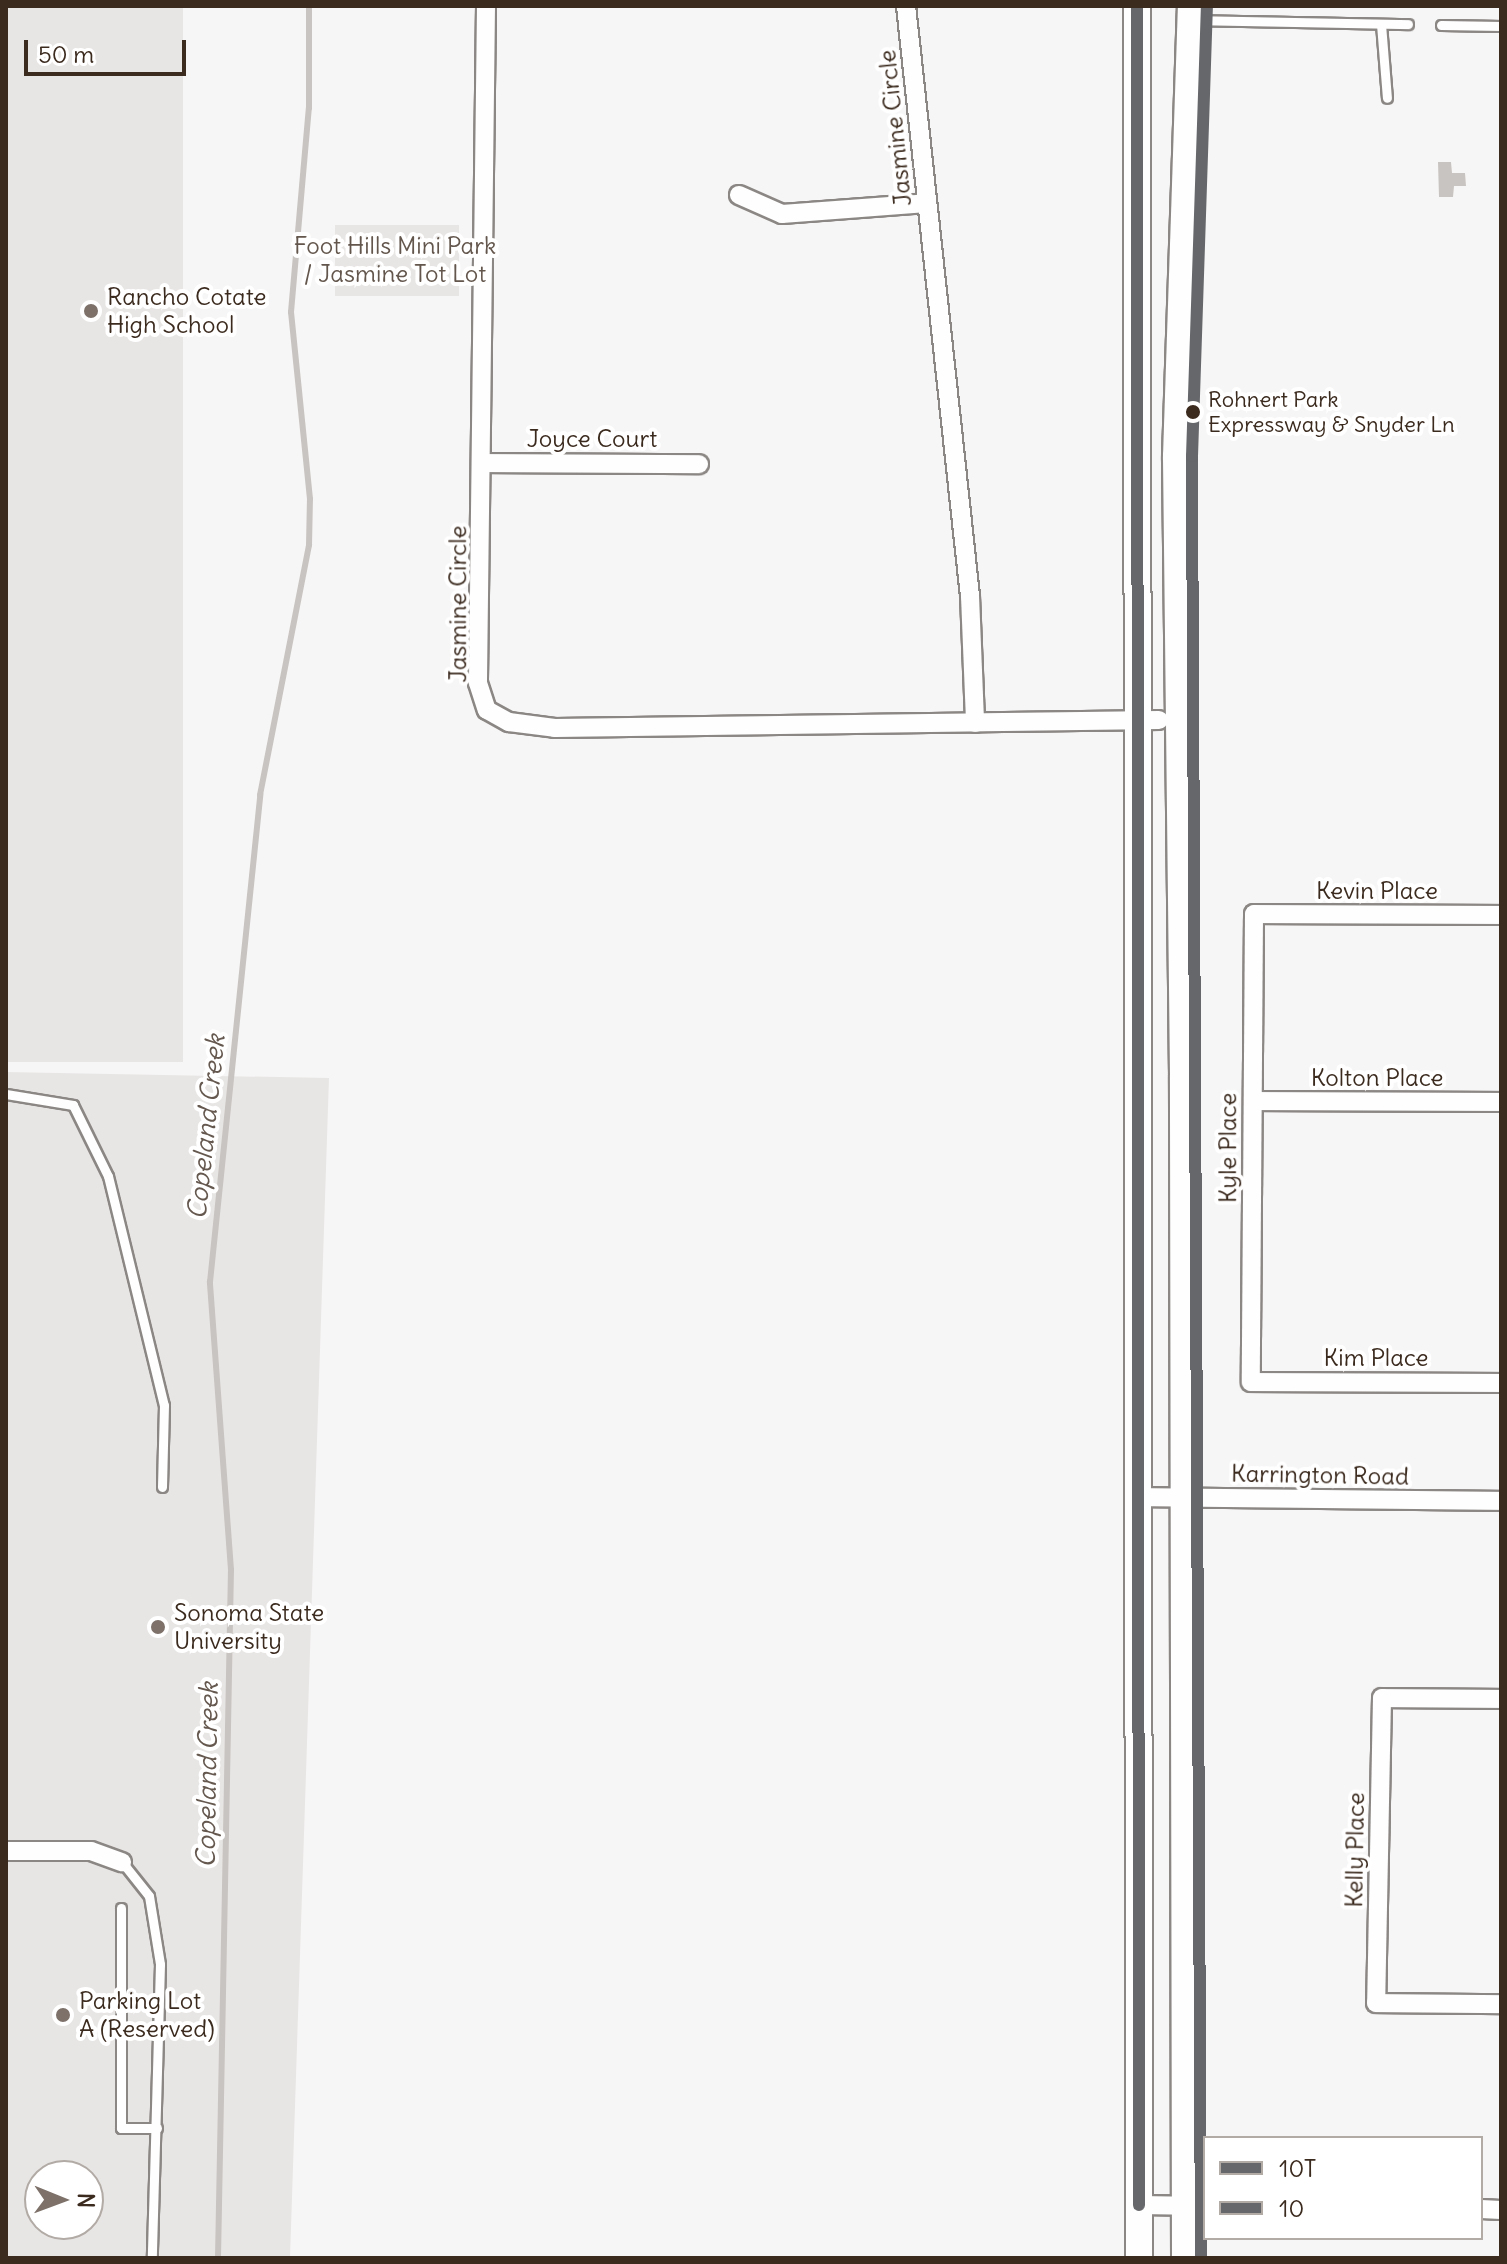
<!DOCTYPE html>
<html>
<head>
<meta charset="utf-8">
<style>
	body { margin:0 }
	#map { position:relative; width:1507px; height:2264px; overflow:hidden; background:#f7f6f6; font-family:Delius,sans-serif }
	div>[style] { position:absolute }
	.built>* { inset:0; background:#e8e6e5; transform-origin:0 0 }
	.green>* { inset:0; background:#e8e6e4; transform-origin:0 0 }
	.water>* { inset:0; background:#c8c4c1 }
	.stream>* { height:6px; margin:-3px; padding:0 3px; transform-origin:3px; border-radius:3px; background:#c8c4c1 }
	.roads { filter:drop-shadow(2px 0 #8b8784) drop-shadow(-2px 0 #8b8784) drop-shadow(0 2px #8b8784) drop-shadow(0 -2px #8b8784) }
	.lane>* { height:9px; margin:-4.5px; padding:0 4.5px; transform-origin:4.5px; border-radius:4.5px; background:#fefefe }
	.street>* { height:18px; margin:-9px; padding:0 9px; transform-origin:9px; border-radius:9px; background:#fefefe }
	.secondary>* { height:26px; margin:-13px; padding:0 13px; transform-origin:13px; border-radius:13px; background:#fefefe }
	.bus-1>* { height:12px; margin:-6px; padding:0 6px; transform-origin:6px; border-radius:6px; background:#65676a }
	.bus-2>* { height:12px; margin:-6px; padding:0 6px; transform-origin:6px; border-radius:6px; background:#65676a }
	.dots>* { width:22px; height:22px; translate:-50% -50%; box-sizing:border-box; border:4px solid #fff; border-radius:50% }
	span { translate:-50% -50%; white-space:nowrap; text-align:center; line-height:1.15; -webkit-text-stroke:8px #fff; paint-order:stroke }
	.bus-label { font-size:22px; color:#3b2a1e }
	.left { translate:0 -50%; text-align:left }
	.street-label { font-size:24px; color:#3b2a1e }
	.park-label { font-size:24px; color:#63564c }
	.poi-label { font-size:24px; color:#3b2a1e }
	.water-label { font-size:26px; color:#65584f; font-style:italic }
	.frame { position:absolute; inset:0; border:8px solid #3b2a1e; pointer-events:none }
	.legend { position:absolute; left:1203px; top:2136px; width:280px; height:104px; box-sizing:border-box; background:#fff; border:2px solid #b1aaa5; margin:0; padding:10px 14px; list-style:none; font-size:24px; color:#3b2a1e }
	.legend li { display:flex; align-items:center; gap:16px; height:40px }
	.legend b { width:40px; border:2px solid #b1aaa5 }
	.north { position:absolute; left:24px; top:2160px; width:80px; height:80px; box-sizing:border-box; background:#fff; border:2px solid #b1aaa5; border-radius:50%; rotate:91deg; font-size:22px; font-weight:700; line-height:32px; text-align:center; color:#3b2a1e }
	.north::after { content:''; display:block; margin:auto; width:28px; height:36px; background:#7d716a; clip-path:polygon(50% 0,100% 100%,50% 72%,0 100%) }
	.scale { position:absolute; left:24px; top:40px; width:162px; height:36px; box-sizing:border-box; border:4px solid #3b2a1e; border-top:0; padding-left:10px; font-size:24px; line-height:28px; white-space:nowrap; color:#3b2a1e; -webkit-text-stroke:6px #fff; paint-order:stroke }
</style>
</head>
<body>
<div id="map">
	<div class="built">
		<div style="left:6px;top:6px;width:177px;height:1056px"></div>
		<div style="clip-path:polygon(evenodd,6px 1072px,329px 1078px,290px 2258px,6px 2258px,6px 1072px,40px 2176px,88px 2176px,88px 2224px,40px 2224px,40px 2176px)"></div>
	</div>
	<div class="green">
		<div style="clip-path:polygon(6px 33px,57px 48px,94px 76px,120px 113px,135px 179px,132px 453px,123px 503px,97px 547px,79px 565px,35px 590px,6px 597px,6px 569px,45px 555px,77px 529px,103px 473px,108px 179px,102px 142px,86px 109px,44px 73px,6px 60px)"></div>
		<div style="clip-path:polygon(6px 137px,69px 138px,69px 152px,99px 152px,98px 478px,66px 478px,65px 493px,6px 492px)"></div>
		<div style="left:335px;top:225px;width:124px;height:71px"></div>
		<div style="clip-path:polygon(163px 469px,167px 471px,96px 590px,103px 594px,96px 607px,77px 596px,84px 583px,92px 587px)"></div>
		<div style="clip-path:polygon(6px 644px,119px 648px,116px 983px,84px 1017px,6px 1016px)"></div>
	</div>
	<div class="water">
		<div style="clip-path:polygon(1438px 162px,1451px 162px,1452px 173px,1465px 173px,1466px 186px,1454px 186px,1453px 197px,1439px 197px)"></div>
	</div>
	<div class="stream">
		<div style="left:218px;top:2258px;width:688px;rotate:-88.92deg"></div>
		<div style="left:231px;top:1570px;width:289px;rotate:-94.2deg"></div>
		<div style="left:210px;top:1282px;width:490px;rotate:-84.1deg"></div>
		<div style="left:260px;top:795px;width:255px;rotate:-78.9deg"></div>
		<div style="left:309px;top:545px;width:46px;rotate:-88.8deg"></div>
		<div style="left:310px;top:499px;width:188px;rotate:-95.8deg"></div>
		<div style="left:291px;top:312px;width:205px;rotate:-85deg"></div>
		<div style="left:309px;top:108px;width:102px;rotate:-90deg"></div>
	</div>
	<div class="roads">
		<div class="lane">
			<div style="left:1194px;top:20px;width:214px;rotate:1.1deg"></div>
			<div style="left:1381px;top:24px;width:74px;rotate:85.4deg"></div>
			<div style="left:1441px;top:25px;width:60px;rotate:1deg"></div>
			<div style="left:6px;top:1094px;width:68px;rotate:9.3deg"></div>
			<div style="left:73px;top:1105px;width:79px;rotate:63.8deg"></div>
			<div style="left:108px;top:1176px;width:236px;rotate:76.3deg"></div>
			<div style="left:164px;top:1405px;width:82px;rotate:91.4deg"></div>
			<div style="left:122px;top:1862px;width:43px;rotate:51.5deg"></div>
			<div style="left:149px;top:1896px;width:69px;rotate:80.8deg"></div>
			<div style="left:160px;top:1964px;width:294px;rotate:91.6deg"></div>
			<div style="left:121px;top:1908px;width:220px;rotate:90deg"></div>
			<div style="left:121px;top:2128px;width:36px"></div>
		</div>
		<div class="street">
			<div style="left:486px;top:6px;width:677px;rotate:90.68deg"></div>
			<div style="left:478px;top:683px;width:28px;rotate:72deg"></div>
			<div style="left:487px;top:710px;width:25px;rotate:29deg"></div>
			<div style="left:509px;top:722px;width:46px;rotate:7.4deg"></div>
			<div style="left:555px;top:728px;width:604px;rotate:-0.76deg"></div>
			<div style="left:906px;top:6px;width:593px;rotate:83.81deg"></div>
			<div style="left:970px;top:596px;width:127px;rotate:87.7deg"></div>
			<div style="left:739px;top:195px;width:47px;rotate:23.8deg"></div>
			<div style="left:782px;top:214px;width:145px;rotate:-4.3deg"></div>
			<div style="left:484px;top:463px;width:215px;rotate:0.3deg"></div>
			<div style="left:1501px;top:915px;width:247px;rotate:-179.8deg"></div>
			<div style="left:1254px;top:914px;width:468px;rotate:90.4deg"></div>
			<div style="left:1251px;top:1382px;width:250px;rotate:0.2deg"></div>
			<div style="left:1253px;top:1101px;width:248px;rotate:0.2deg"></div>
			<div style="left:1139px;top:1497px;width:362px;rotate:0.6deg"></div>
			<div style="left:1501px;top:1699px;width:119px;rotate:-179.5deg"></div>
			<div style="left:1382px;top:1698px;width:305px;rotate:91.1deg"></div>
			<div style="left:1376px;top:2003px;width:125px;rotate:0.5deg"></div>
			<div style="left:6px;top:1851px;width:85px"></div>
			<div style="left:91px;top:1851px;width:33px;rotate:20deg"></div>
			<div style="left:1139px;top:2205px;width:66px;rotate:0.9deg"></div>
			<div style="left:1481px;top:2209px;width:20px;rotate:3deg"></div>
		</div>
		<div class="secondary">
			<div style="left:1137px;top:6px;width:2252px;rotate:89.95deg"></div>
			<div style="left:1185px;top:2258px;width:1183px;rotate:-90.1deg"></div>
			<div style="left:1183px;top:1075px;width:619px;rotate:-90.65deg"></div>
			<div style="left:1176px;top:456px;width:450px;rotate:-88.1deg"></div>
		</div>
	</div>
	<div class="bus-1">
		<div style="left:1137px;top:6px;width:2199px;rotate:89.95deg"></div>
	</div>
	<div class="bus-2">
		<div style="left:1201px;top:2258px;width:1802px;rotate:-90.29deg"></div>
		<div style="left:1192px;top:456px;width:449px;rotate:-88.1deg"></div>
	</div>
	<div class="dots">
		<div style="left:91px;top:311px;background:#7d716a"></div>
		<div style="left:1193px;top:412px;background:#3b2a1e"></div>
		<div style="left:158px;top:1627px;background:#7d716a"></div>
		<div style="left:63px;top:2015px;background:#7d716a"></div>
	</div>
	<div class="bus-label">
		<span class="left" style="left:1208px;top:412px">Rohnert Park<br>Expressway &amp; Snyder Ln</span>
	</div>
	<div class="street-label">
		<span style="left:895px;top:128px;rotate:-96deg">Jasmine Circle</span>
		<span style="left:592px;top:439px">Joyce Court</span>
		<span style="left:458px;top:604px;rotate:-90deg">Jasmine Circle</span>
		<span style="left:1377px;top:891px">Kevin Place</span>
		<span style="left:1377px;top:1078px">Kolton Place</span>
		<span style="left:1228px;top:1148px;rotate:-90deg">Kyle Place</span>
		<span style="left:1376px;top:1358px">Kim Place</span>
		<span style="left:1320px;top:1475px;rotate:1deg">Karrington Road</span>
		<span style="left:1355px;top:1850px;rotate:-89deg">Kelly Place</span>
	</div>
	<div class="park-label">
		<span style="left:395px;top:260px">Foot Hills Mini Park<br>/ Jasmine Tot Lot</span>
	</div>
	<div class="poi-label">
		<span class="left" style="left:107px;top:311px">Rancho Cotate<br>High School</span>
		<span class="left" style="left:174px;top:1627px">Sonoma State<br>University</span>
		<span class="left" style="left:79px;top:2015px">Parking Lot<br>A (Reserved)</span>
	</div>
	<div class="water-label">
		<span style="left:206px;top:1127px;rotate:-84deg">Copeland Creek</span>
		<span style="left:207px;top:1775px;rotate:-89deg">Copeland Creek</span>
	</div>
	<div class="frame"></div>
	<ul class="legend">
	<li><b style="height:10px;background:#65676a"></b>10T</li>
	<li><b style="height:10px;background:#65676a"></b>10</li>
	</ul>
	<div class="north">N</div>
	<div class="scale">50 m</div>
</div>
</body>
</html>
